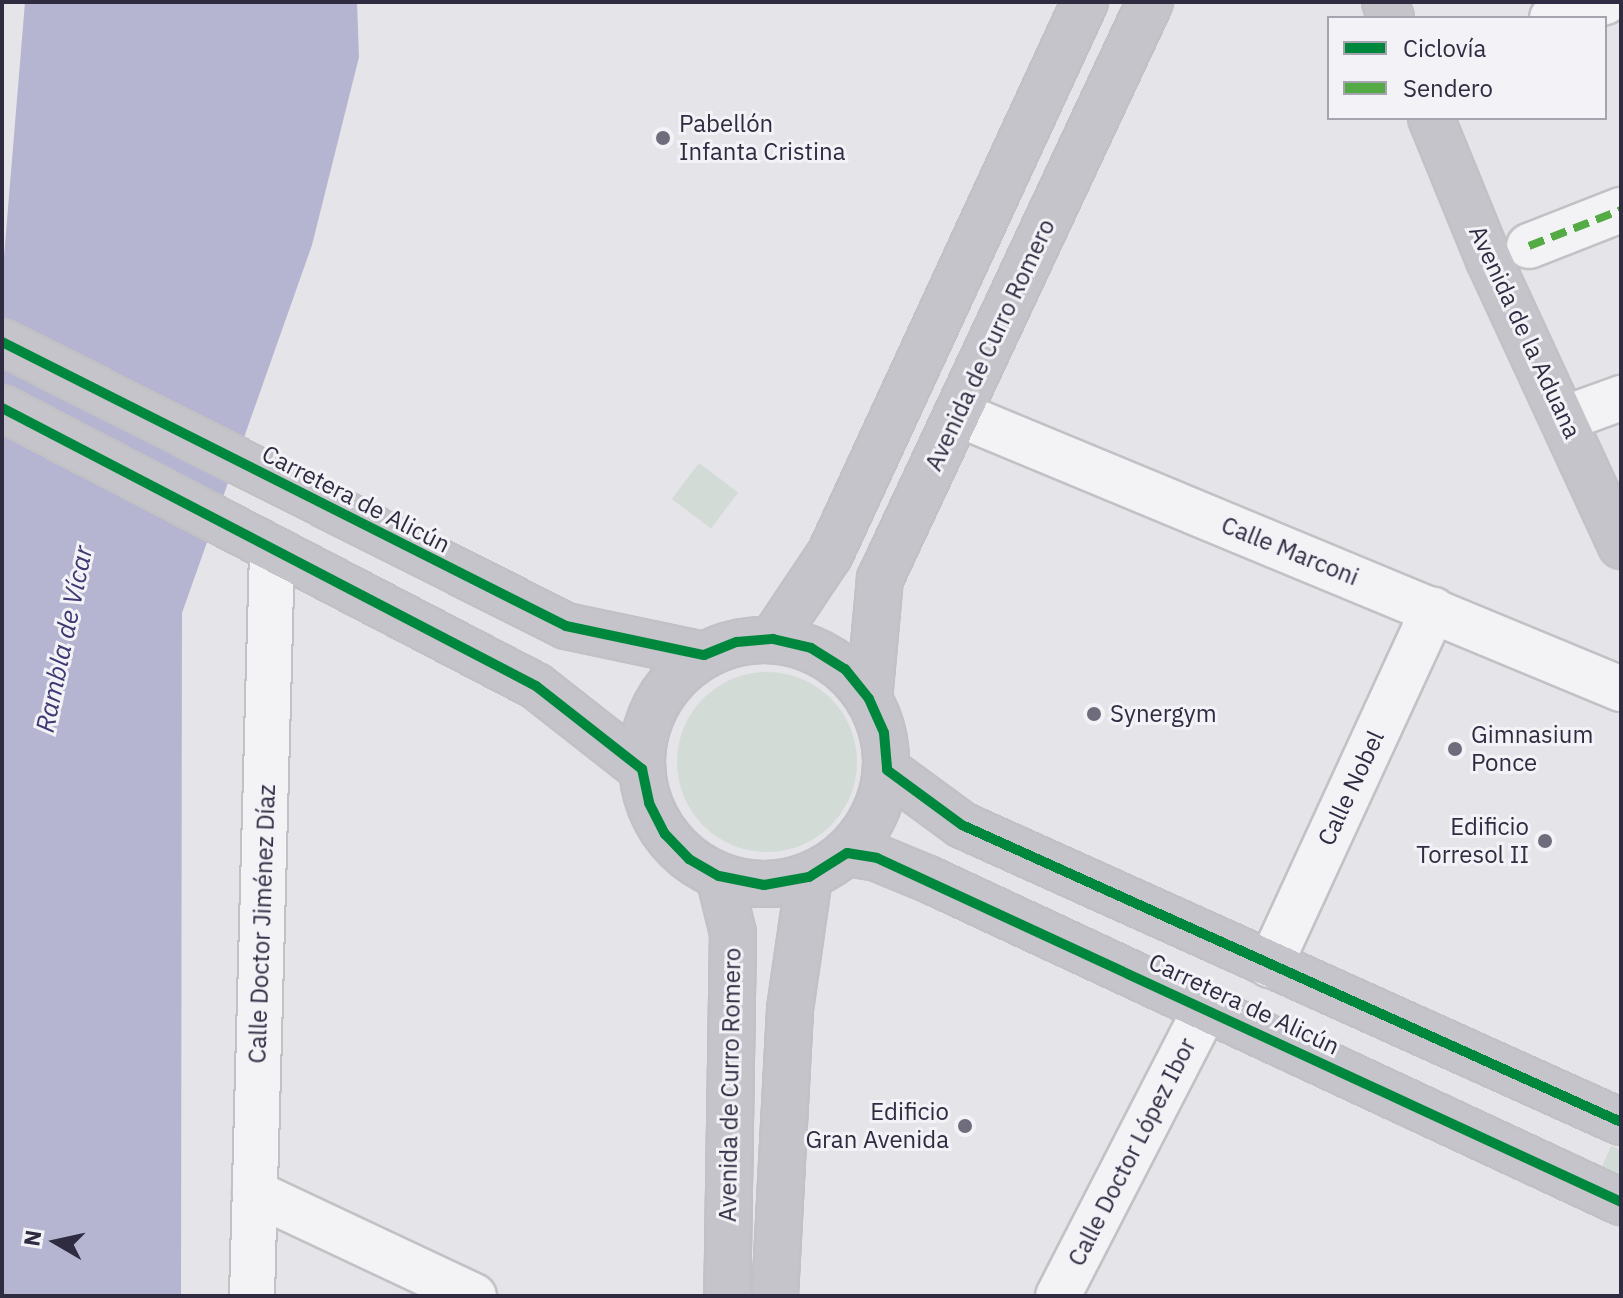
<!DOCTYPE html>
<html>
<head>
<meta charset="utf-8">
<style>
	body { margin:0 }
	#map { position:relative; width:1623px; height:1298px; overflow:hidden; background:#e5e4e9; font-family:"IBM Plex Sans",sans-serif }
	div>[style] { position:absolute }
	.green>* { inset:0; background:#d3dbd7; transform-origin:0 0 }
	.round { border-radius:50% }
	.water>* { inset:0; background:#b6b5d1 }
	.roads { filter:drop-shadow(2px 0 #c2c1c5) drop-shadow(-2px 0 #c2c1c5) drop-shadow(0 2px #c2c1c5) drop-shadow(0 -2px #c2c1c5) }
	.street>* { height:44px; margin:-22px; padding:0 22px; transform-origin:22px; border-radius:22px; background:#f3f3f5 }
	.secondary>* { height:44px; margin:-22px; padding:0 22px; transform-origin:22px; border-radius:22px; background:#c5c4ca }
	.secondary>.ring { margin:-22px; padding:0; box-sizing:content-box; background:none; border:44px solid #c5c4ca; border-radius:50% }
	.quiet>* { height:8px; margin-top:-4px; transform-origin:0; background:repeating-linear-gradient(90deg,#54ab46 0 16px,transparent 0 24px) }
	.cycleway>* { height:10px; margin:-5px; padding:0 5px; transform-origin:5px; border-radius:5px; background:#00873e }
	.dots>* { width:22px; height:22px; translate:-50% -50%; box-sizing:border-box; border:4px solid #f3f2f7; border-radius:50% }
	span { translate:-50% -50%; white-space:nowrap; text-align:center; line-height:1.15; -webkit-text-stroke:6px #f3f2f7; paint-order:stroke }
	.poi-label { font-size:24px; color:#2f2c41 }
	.left { translate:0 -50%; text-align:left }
	.right { translate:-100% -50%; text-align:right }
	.street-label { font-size:24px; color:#2f2c41 }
	.water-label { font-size:26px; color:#3e3972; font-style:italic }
	.frame { position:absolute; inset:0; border:4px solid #2f2c41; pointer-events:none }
	.legend { position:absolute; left:1327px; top:16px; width:280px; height:104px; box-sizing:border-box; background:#f3f2f7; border:2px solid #a5a3ae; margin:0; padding:10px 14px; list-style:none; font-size:24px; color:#2f2c41 }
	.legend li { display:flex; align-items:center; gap:16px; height:40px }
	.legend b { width:40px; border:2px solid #a5a3ae }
	.north { position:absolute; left:16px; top:1202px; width:80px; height:80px; -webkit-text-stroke:6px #f3f2f7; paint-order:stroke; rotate:279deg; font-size:22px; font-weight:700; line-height:32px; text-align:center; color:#2f2c41 }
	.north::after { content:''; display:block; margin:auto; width:28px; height:36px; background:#2f2c41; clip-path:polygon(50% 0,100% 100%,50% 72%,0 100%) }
</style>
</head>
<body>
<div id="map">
	<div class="green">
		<div style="left:699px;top:463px;width:49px;height:45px;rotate:37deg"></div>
		<div class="round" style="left:677px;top:672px;width:180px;height:180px"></div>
		<div style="clip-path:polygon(1611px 1146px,1621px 1150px,1621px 1179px,1601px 1169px)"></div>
	</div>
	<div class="water">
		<div style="clip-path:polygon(25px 2px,357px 2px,359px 57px,312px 245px,182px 613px,181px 1296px,2px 1296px,2px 281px)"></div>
	</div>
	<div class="roads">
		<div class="street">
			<div style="left:1552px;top:18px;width:55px;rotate:-16.8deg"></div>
			<div style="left:1529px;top:246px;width:99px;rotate:-21.4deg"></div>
			<div style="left:958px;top:414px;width:718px;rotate:22.53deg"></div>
			<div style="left:1566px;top:418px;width:59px;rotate:-20deg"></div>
			<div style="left:1270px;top:965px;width:391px;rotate:-65.3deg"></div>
			<div style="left:255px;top:1193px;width:242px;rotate:25.2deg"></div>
			<div style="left:252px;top:1296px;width:745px;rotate:-88.46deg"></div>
			<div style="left:1058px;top:1296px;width:324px;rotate:-62.8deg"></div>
		</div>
		<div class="secondary">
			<div style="left:1385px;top:2px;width:17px;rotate:69deg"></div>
			<div style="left:1431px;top:118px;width:153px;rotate:67.8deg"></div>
			<div style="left:1489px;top:260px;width:315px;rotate:65.2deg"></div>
			<div style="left:2px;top:342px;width:631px;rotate:26.73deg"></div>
			<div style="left:566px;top:626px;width:141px;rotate:11.9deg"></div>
			<div style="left:2px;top:408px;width:602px;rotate:27.5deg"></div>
			<div style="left:536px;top:686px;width:135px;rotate:38.1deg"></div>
			<div style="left:773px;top:639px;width:102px;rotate:-56.2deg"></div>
			<div style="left:830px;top:554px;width:608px;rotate:-65.21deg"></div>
			<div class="ring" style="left:642px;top:640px;width:200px;height:200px"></div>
			<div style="left:869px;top:699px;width:121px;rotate:-84.8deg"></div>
			<div style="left:880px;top:579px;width:637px;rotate:-64.92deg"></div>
			<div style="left:887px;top:770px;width:93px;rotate:36.3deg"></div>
			<div style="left:962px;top:825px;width:723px;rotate:24.26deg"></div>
			<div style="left:847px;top:853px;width:30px;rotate:9deg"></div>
			<div style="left:877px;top:858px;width:55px;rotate:22.4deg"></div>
			<div style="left:928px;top:879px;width:765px;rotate:24.99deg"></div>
			<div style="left:719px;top:876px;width:59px;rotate:76.2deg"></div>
			<div style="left:733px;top:933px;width:363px;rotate:90.9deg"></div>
			<div style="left:775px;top:1296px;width:287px;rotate:-87deg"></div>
			<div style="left:790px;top:1009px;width:133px;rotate:-81.8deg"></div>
		</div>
	</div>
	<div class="quiet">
		<div style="left:1529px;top:246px;width:99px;rotate:-21.4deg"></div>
	</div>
	<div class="cycleway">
		<div style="left:2px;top:342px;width:631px;rotate:26.73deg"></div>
		<div style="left:566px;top:626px;width:141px;rotate:11.9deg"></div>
		<div style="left:704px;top:655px;width:35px;rotate:-22deg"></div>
		<div style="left:737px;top:642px;width:36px;rotate:-5deg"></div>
		<div style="left:773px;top:639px;width:39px;rotate:13deg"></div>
		<div style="left:811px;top:648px;width:40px;rotate:32deg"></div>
		<div style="left:845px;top:669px;width:38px;rotate:51deg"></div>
		<div style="left:869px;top:699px;width:37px;rotate:66deg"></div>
		<div style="left:884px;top:733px;width:37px;rotate:85deg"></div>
		<div style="left:887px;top:770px;width:93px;rotate:36.3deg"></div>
		<div style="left:962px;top:825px;width:723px;rotate:24.26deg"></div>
		<div style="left:2px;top:408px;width:602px;rotate:27.5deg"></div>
		<div style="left:536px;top:686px;width:135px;rotate:38.1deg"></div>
		<div style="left:642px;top:769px;width:35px;rotate:78deg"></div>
		<div style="left:649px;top:803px;width:35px;rotate:63deg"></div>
		<div style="left:665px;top:834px;width:35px;rotate:46deg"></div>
		<div style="left:689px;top:859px;width:34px;rotate:30deg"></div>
		<div style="left:719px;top:876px;width:46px;rotate:11.3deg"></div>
		<div style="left:764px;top:885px;width:46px;rotate:-10.1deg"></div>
		<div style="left:809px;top:877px;width:45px;rotate:-32.3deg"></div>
		<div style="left:847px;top:853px;width:30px;rotate:9deg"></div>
		<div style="left:877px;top:858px;width:820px;rotate:24.81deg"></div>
	</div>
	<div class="dots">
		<div style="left:663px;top:138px;background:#6f6c7c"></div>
		<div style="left:1094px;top:714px;background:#6f6c7c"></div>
		<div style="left:1455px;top:749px;background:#6f6c7c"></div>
		<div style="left:1545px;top:841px;background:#6f6c7c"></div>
		<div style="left:965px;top:1126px;background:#6f6c7c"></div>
	</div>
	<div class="poi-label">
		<span class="left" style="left:679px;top:138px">Pabellón<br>Infanta Cristina</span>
		<span class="left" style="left:1110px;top:714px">Synergym</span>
		<span class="left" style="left:1471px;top:749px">Gimnasium<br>Ponce</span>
		<span class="right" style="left:1529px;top:841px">Edificio<br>Torresol II</span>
		<span class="right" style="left:949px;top:1126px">Edificio<br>Gran Avenida</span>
	</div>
	<div class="street-label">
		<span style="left:1525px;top:332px;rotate:65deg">Avenida de la Aduana</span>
		<span style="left:990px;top:345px;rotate:-65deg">Avenida de Curro Romero</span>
		<span style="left:356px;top:499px;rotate:27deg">Carretera de Alicún</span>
		<span style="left:1290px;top:551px;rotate:22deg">Calle Marconi</span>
		<span style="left:1351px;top:788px;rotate:-65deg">Calle Nobel</span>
		<span style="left:262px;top:924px;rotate:-88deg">Calle Doctor Jiménez Díaz</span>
		<span style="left:1244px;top:1004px;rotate:25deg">Carretera de Alicún</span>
		<span style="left:730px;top:1085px;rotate:-89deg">Avenida de Curro Romero</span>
		<span style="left:1132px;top:1152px;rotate:-63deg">Calle Doctor López Ibor</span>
	</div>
	<div class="water-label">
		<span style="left:64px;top:639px;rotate:-78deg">Rambla de Vícar</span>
	</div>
	<div class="frame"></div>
	<ul class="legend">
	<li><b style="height:10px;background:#00873e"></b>Ciclovía</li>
	<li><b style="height:10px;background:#54ab46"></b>Sendero</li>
	</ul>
	<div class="north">N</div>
</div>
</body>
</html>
